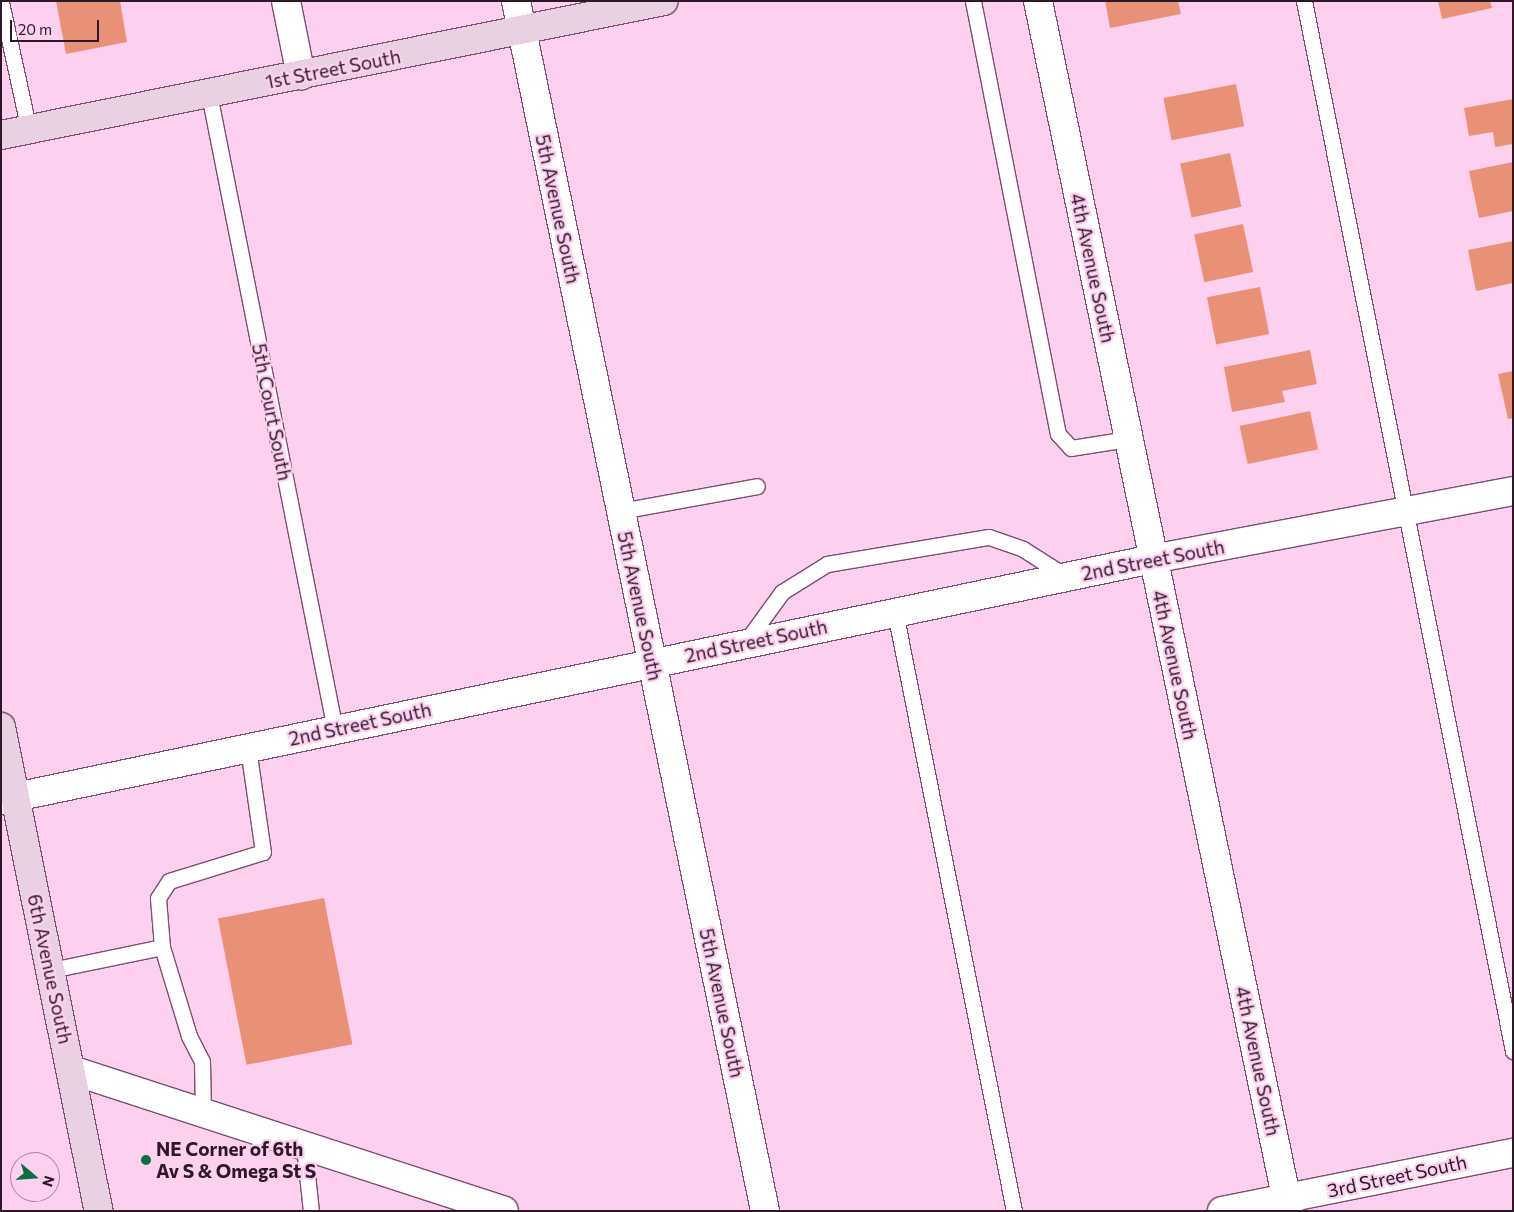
<!DOCTYPE html>
<html>
<head>
<meta charset="utf-8">
<style>
	body { margin:0 }
	#map { position:relative; width:1514px; height:1212px; overflow:hidden; background:#fed0f0; font-family:Commissioner,sans-serif }
	div>[style] { position:absolute }
	.building>* { inset:0; background:#e99176; transform-origin:0 0 }
	.roads { filter:drop-shadow(1px 0 #7e4d70) drop-shadow(-1px 0 #7e4d70) drop-shadow(0 1px #7e4d70) drop-shadow(0 -1px #7e4d70) }
	.lane>* { height:15px; margin:-7.5px; padding:0 7.5px; transform-origin:7.5px; border-radius:7.5px; background:#fff }
	.street>* { height:28px; margin:-14px; padding:0 14px; transform-origin:14px; border-radius:14px; background:#fff }
	.secondary>* { height:28px; margin:-14px; padding:0 14px; transform-origin:14px; border-radius:14px; background:#e9d1e3 }
	.dots>* { width:14px; height:14px; translate:-50% -50%; box-sizing:border-box; border:2px solid #fed0f0; border-radius:50% }
	span { translate:-50% -50%; white-space:nowrap; text-align:center; line-height:1.15; -webkit-text-stroke:4.5px #fed0f0; paint-order:stroke }
	.street-label { font-size:19px; color:#2d1827 }
	.poi-label { font-size:19px; color:#2d1827; font-weight:700 }
	.left { translate:0 -50%; text-align:left }
	.frame { position:absolute; inset:0; border:2px solid #2d1827; pointer-events:none }
	.north { position:absolute; left:10px; top:1152px; width:50px; height:50px; box-sizing:border-box; background:#fed0f0; border:1px solid #aa86a0; border-radius:50%; rotate:108deg; font-size:14px; font-weight:700; line-height:20px; text-align:center; color:#2d1827 }
	.north::after { content:''; display:block; margin:auto; width:18px; height:22px; background:#0b6d43; clip-path:polygon(50% 0,100% 100%,50% 72%,0 100%) }
	.scale { position:absolute; left:10px; top:20px; width:89px; height:22px; box-sizing:border-box; border:2px solid #2d1827; border-top:0; padding-left:6px; font-size:15px; line-height:18px; white-space:nowrap; color:#2d1827; -webkit-text-stroke:4px #fed0f0; paint-order:stroke }
</style>
</head>
<body>
<div id="map">
	<div class="building">
		<div style="clip-path:polygon(56px 1px,120px 1px,127px 42px,66px 54px)"></div>
		<div style="clip-path:polygon(1105px 1px,1178px 1px,1181px 14px,1110px 28px)"></div>
		<div style="clip-path:polygon(1438px 1px,1490px 1px,1492px 8px,1442px 19px)"></div>
		<div style="left:1236px;top:84px;width:43px;height:74px;rotate:79deg"></div>
		<div style="clip-path:polygon(1513px 99px,1513px 144px,1495px 147px,1493px 132px,1469px 136px,1464px 108px)"></div>
		<div style="left:1230px;top:153px;width:55px;height:51px;rotate:78deg"></div>
		<div style="clip-path:polygon(1513px 162px,1513px 211px,1479px 218px,1469px 171px)"></div>
		<div style="left:1243px;top:224px;width:49px;height:50px;rotate:78deg"></div>
		<div style="clip-path:polygon(1513px 241px,1513px 283px,1476px 291px,1468px 250px)"></div>
		<div style="left:1260px;top:287px;width:48px;height:54px;rotate:79deg"></div>
		<div style="clip-path:polygon(1310px 350px,1317px 384px,1282px 391px,1285px 402px,1232px 412px,1224px 367px)"></div>
		<div style="clip-path:polygon(1513px 371px,1513px 418px,1508px 419px,1498px 374px)"></div>
		<div style="left:1310px;top:411px;width:39px;height:72px;rotate:78deg"></div>
		<div style="left:324px;top:898px;width:149px;height:108px;rotate:79deg"></div>
	</div>
	<div class="roads">
		<div class="lane">
			<div style="left:973px;top:1px;width:441px;rotate:78.9deg"></div>
			<div style="left:1058px;top:434px;width:19px;rotate:47deg"></div>
			<div style="left:1071px;top:448px;width:58px;rotate:-9deg"></div>
			<div style="left:1304px;top:1px;width:1071px;rotate:78.74deg"></div>
			<div style="left:1px;top:2px;width:131px;rotate:77.7deg"></div>
			<div style="left:209px;top:94px;width:648px;rotate:78.79deg"></div>
			<div style="left:620px;top:511px;width:139px;rotate:-10.3deg"></div>
			<div style="left:895px;top:612px;width:611px;rotate:78.76deg"></div>
			<div style="left:745px;top:643px;width:63px;rotate:-54deg"></div>
			<div style="left:782px;top:592px;width:53px;rotate:-31.9deg"></div>
			<div style="left:827px;top:564px;width:164px;rotate:-9.5deg"></div>
			<div style="left:989px;top:537px;width:36px;rotate:19deg"></div>
			<div style="left:1023px;top:549px;width:52px;rotate:32.5deg"></div>
			<div style="left:162px;top:947px;width:93px;rotate:73.1deg"></div>
			<div style="left:189px;top:1036px;width:28px;rotate:63deg"></div>
			<div style="left:202px;top:1061px;width:52px;rotate:88.9deg"></div>
			<div style="left:51px;top:970px;width:113px;rotate:-11.7deg"></div>
			<div style="left:162px;top:947px;width:49px;rotate:-94.7deg"></div>
			<div style="left:158px;top:898px;width:20px;rotate:-57deg"></div>
			<div style="left:169px;top:881px;width:98px;rotate:-17.1deg"></div>
			<div style="left:263px;top:852px;width:105px;rotate:-98.2deg"></div>
			<div style="left:304px;top:1146px;width:65px;rotate:83.9deg"></div>
		</div>
		<div class="street">
			<div style="left:286px;top:1px;width:76px;rotate:78.7deg"></div>
			<div style="left:516px;top:1px;width:1235px;rotate:78.37deg"></div>
			<div style="left:1038px;top:1px;width:1236px;rotate:78.28deg"></div>
			<div style="left:1px;top:800px;width:1177px;rotate:-11.82deg"></div>
			<div style="left:1153px;top:559px;width:366px;rotate:-10.7deg"></div>
			<div style="left:71px;top:1070px;width:455px;rotate:18deg"></div>
			<div style="left:1222px;top:1211px;width:297px;rotate:-11.3deg"></div>
		</div>
		<div class="secondary">
			<div style="left:1px;top:135px;width:676px;rotate:-11.43deg"></div>
			<div style="left:1px;top:727px;width:494px;rotate:78.6deg"></div>
		</div>
	</div>
	<div class="dots">
		<div style="left:146px;top:1160px;background:#0b6d43"></div>
	</div>
	<div class="street-label">
		<span style="left:333px;top:69px;rotate:-11deg">1st Street South</span>
		<span style="left:558px;top:209px;rotate:78deg">5th Avenue South</span>
		<span style="left:1093px;top:268px;rotate:78deg">4th Avenue South</span>
		<span style="left:272px;top:412px;rotate:79deg">5th Court South</span>
		<span style="left:1153px;top:560px;rotate:-11deg">2nd Street South</span>
		<span style="left:640px;top:606px;rotate:78deg">5th Avenue South</span>
		<span style="left:756px;top:641px;rotate:-12deg">2nd Street South</span>
		<span style="left:1175px;top:665px;rotate:78deg">4th Avenue South</span>
		<span style="left:360px;top:724px;rotate:-12deg">2nd Street South</span>
		<span style="left:50px;top:969px;rotate:78deg">6th Avenue South</span>
		<span style="left:722px;top:1003px;rotate:78deg">5th Avenue South</span>
		<span style="left:1258px;top:1061px;rotate:78deg">4th Avenue South</span>
		<span style="left:1397px;top:1176px;rotate:-12deg">3rd Street South</span>
	</div>
	<div class="poi-label">
		<span class="left" style="left:156px;top:1160px">NE Corner of 6th<br>Av S &amp; Omega St S</span>
	</div>
	<div class="frame"></div>
	<div class="north">N</div>
	<div class="scale">20 m</div>
</div>
</body>
</html>
